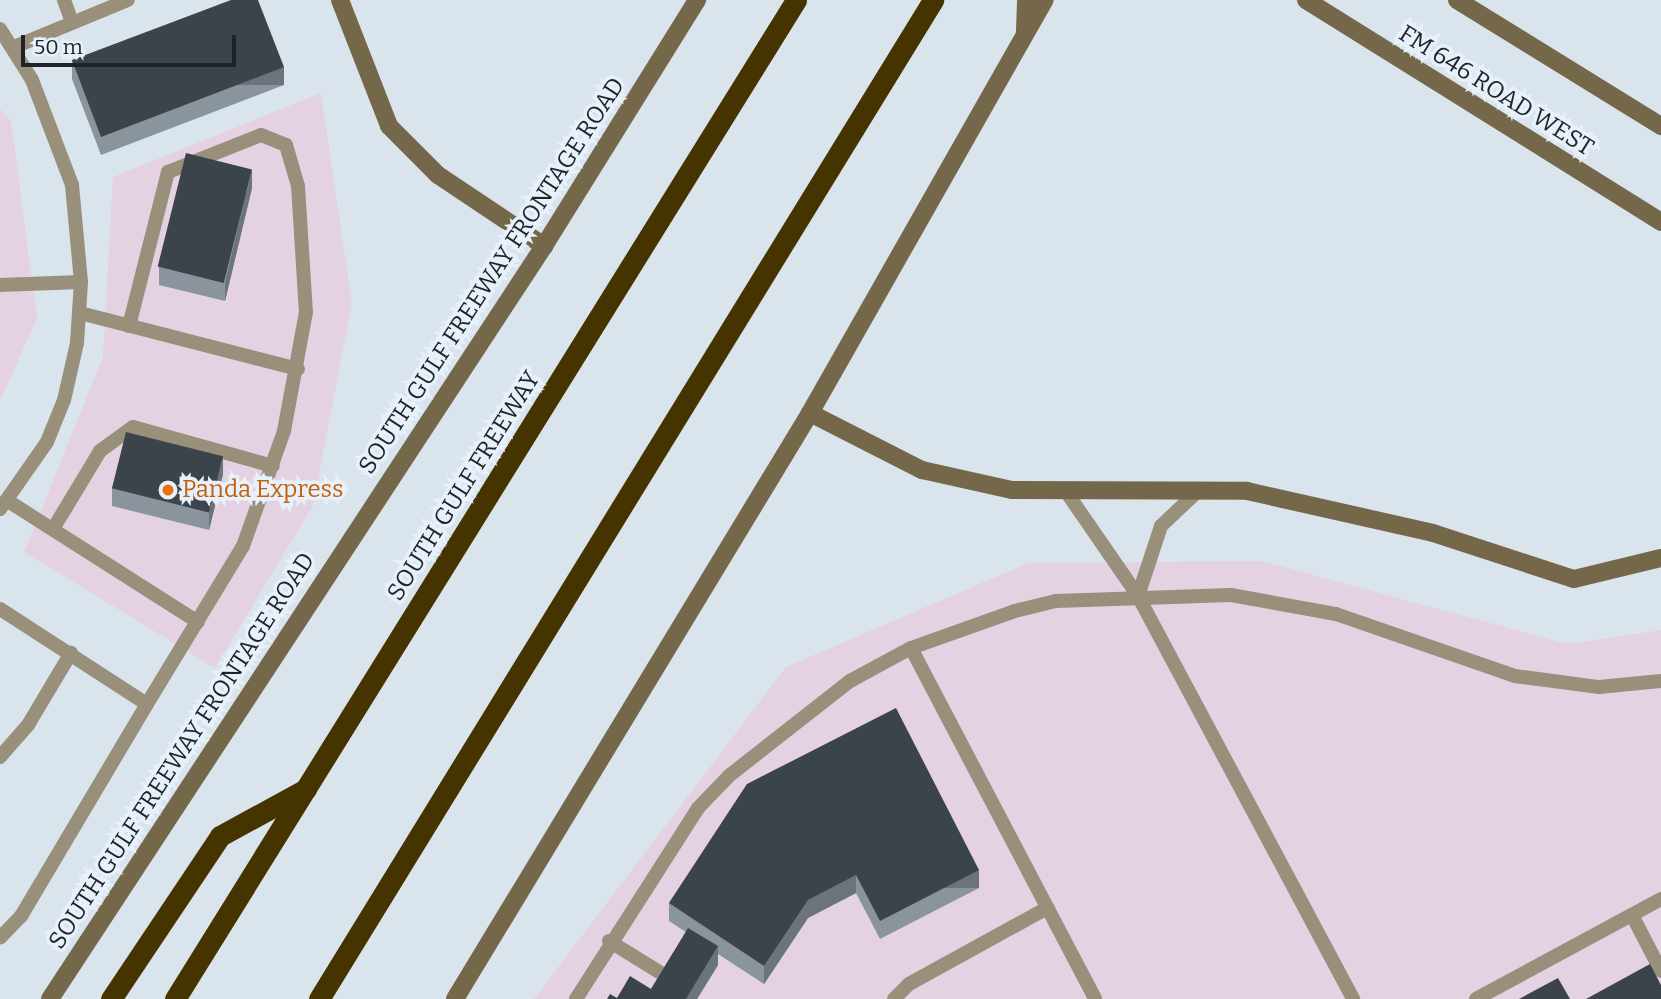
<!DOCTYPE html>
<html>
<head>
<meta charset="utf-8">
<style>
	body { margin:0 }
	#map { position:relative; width:1661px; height:999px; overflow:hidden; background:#dae4ed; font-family:Bitter,serif }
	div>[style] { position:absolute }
	.commercial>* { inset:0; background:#e4d2e3 }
	.service>* { height:14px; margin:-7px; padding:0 7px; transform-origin:7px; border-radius:7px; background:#99907b }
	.secondary>* { height:18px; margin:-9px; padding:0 9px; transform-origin:9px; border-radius:9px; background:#75684a }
	.motorway>* { height:21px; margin:-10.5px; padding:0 10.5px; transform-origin:10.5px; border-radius:10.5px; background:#463400 }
	.wall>* { inset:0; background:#8a949c }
	.shaded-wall>* { inset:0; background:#6b737c; transform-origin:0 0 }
	.building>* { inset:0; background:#3b434b; transform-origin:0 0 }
	.dots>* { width:19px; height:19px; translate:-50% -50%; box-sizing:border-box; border:4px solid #e7f1fb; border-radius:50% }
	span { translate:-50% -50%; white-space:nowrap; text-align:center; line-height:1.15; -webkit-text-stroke:7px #e7f1fb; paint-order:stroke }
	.street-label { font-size:24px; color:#1f2326 }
	.food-label { font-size:24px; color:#c56008 }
	.left { translate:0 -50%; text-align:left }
	.scale { position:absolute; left:21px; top:35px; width:215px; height:32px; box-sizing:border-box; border:4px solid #1f2326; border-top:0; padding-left:9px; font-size:21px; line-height:24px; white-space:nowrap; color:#1f2326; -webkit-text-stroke:5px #e7f1fb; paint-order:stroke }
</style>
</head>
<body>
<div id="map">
	<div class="commercial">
		<div style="clip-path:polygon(321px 93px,352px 303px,313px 506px,215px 668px,24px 552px,103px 357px,113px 177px)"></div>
		<div style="clip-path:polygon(0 109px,11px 121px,37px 318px,0 401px)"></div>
		<div style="clip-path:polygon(1262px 561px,1567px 644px,1661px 630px,1661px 999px,534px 999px,786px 667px,1028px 563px)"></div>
	</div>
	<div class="service">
		<div style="left:64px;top:0;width:23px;rotate:70deg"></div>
		<div style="left:0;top:29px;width:60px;rotate:57.9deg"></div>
		<div style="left:32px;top:80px;width:112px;rotate:69.1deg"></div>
		<div style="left:72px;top:185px;width:97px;rotate:84.7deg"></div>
		<div style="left:81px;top:282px;width:61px;rotate:93.8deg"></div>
		<div style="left:77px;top:343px;width:58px;rotate:102.8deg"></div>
		<div style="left:64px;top:400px;width:45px;rotate:112deg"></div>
		<div style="left:47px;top:442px;width:82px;rotate:125deg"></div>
		<div style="left:14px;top:47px;width:123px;rotate:-22.4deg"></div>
		<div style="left:0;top:285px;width:81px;rotate:-2.1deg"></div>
		<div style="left:80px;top:313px;width:225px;rotate:14.4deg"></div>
		<div style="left:129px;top:326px;width:159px;rotate:-75.8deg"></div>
		<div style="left:168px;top:172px;width:100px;rotate:-21.7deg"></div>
		<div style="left:261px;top:135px;width:27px;rotate:22deg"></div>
		<div style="left:286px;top:145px;width:43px;rotate:73.7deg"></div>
		<div style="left:298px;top:186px;width:126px;rotate:86.4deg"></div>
		<div style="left:306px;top:312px;width:121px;rotate:100.5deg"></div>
		<div style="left:284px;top:431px;width:122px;rotate:109.6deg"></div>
		<div style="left:243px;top:546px;width:185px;rotate:121.3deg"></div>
		<div style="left:1065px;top:490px;width:129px;rotate:55.4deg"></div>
		<div style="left:1138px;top:596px;width:457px;rotate:61.9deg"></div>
		<div style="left:8px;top:501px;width:225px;rotate:32.5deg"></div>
		<div style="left:53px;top:529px;width:91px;rotate:-58.9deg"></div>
		<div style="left:100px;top:451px;width:41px;rotate:-36deg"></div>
		<div style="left:133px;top:427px;width:145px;rotate:15.6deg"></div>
		<div style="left:1138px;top:596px;width:74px;rotate:-71.8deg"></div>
		<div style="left:1161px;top:526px;width:54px;rotate:-43.5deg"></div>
		<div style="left:0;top:609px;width:175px;rotate:32.9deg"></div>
		<div style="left:147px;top:704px;width:247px;rotate:120.7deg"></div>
		<div style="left:21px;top:916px;width:30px;rotate:134deg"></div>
		<div style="left:911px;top:648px;width:396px;rotate:62.3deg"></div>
		<div style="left:0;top:757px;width:43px;rotate:-48.8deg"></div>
		<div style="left:28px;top:725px;width:84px;rotate:-59.2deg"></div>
		<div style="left:1632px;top:915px;width:63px;rotate:62.6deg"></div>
		<div style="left:609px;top:941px;width:70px;rotate:31.7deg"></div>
		<div style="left:576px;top:999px;width:227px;rotate:-57.4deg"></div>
		<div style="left:698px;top:808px;width:46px;rotate:-45.9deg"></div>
		<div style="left:730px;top:775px;width:152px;rotate:-38.1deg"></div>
		<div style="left:850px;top:681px;width:69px;rotate:-28.4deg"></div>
		<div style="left:911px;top:648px;width:110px;rotate:-19.6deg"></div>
		<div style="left:1015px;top:611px;width:42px;rotate:-13.7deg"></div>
		<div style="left:1056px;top:601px;width:175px;rotate:-2deg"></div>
		<div style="left:1231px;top:595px;width:107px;rotate:10.3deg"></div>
		<div style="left:1336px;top:614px;width:189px;rotate:19.1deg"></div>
		<div style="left:1515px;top:676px;width:85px;rotate:7.5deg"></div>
		<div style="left:1599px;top:687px;width:62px;rotate:-5.5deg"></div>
		<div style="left:894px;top:999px;width:21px;rotate:-45deg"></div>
		<div style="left:909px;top:984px;width:158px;rotate:-28.8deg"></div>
		<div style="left:1476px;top:999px;width:210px;rotate:-28.4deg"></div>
	</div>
	<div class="secondary">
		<div style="left:340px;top:0;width:135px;rotate:68.7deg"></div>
		<div style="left:389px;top:126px;width:69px;rotate:45deg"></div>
		<div style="left:438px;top:175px;width:128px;rotate:33.8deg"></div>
		<div style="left:1306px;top:0;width:419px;rotate:32deg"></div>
		<div style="left:1457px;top:0;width:240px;rotate:31.7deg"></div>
		<div style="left:1025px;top:31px;width:31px;rotate:-88deg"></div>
		<div style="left:810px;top:413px;width:126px;rotate:27deg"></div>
		<div style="left:922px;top:470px;width:92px;rotate:12.5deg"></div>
		<div style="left:1012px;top:490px;width:235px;rotate:0.2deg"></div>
		<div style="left:1247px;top:491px;width:191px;rotate:12.7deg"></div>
		<div style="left:1433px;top:533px;width:148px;rotate:18.1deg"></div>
		<div style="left:1574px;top:579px;width:89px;rotate:-13.6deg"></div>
		<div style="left:50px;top:999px;width:901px;rotate:-56.73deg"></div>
		<div style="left:544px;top:246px;width:290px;rotate:-58.1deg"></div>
		<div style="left:455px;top:999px;width:685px;rotate:-58.79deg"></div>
		<div style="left:810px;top:413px;width:475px;rotate:-60.4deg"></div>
	</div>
	<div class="motorway">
		<div style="left:111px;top:999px;width:196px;rotate:-56.2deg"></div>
		<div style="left:220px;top:836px;width:98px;rotate:-28.7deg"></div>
		<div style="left:175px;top:999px;width:1176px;rotate:-58.13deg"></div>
		<div style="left:319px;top:999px;width:1173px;rotate:-58.42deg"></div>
	</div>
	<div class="wall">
		<div style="clip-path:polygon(72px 60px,284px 85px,101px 155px,72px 79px)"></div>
		<div style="clip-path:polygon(252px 188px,225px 301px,159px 285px,159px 267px)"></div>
		<div style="clip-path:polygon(223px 474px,209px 530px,112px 506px,112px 488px)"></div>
		<div style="clip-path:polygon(747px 784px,979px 888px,880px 939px,856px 893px,808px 918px,764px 984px,718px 954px,718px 965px,697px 999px,607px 999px,617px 998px,651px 989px,686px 932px,669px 921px,669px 903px)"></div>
	</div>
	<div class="shaded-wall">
		<div style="left:284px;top:67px;width:18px;height:196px;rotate:90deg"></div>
		<div style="clip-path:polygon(252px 169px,252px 188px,225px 301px,225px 283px)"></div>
		<div style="clip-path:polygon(223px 456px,223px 474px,209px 530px,209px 512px)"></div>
		<div style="left:979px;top:870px;width:18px;height:111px;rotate:90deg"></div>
		<div style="clip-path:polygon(856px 875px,856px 893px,808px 918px,764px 984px,764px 966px,808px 900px)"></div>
		<div style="clip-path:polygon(718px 946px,718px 965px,697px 999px,686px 999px)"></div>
	</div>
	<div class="building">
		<div style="clip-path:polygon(231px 0,258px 0,284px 67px,101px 137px,72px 60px)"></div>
		<div style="left:186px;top:153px;width:68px;height:117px;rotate:14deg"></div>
		<div style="left:126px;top:432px;width:100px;height:58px;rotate:14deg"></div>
		<div style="clip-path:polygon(896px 708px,979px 870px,880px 921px,856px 875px,808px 900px,764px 966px,669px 903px,747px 784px)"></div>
		<div style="clip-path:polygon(688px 928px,718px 946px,686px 999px,607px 999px,610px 994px,617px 998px,630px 976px,651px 989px)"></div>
		<div style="clip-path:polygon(1650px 964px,1661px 985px,1661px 999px,1586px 999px)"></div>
		<div style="clip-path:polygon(1558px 978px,1570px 999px,1519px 999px)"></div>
	</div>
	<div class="dots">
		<div style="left:168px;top:490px;background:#e8710a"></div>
	</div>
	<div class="street-label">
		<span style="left:1496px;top:91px;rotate:32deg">FM 646 ROAD WEST</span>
		<span style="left:492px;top:276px;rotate:-57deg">SOUTH GULF FREEWAY FRONTAGE ROAD</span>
		<span style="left:464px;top:486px;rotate:-58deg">SOUTH GULF FREEWAY</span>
		<span style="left:182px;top:751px;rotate:-57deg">SOUTH GULF FREEWAY FRONTAGE ROAD</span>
	</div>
	<div class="food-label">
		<span class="left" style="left:182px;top:490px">Panda Express</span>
	</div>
	<div class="scale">50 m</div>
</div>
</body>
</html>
